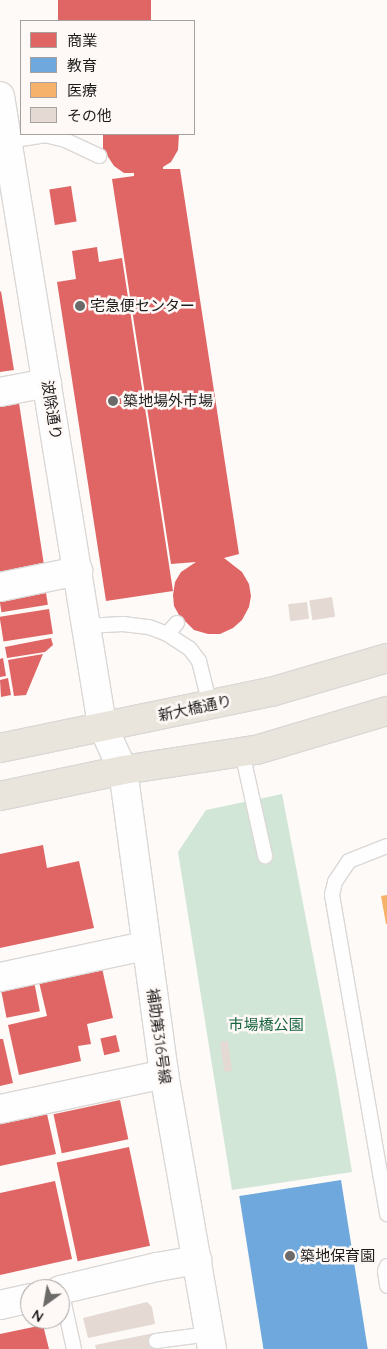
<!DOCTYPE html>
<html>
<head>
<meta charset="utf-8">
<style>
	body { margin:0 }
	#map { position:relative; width:387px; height:1349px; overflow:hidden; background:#fdfaf8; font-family:Quicksand,"Noto Sans JP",sans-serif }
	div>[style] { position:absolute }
	.green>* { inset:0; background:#d1e6d7 }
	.shops>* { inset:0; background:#e06666; transform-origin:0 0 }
	.schools>* { inset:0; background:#6fa8dc; transform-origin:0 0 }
	.health>* { inset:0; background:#f6b26b }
	.building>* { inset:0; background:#e4dad3; transform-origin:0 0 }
	.roads { filter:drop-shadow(1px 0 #dad8d6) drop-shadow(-1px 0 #dad8d6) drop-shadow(0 1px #dad8d6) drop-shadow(0 -1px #dad8d6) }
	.service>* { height:14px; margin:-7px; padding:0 7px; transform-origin:7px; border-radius:7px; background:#fffefe }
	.minor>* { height:28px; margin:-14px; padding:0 14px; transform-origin:14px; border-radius:14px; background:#fffefe }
	.tertiary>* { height:28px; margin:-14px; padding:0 14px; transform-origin:14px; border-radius:14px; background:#fffefe }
	.primary>* { height:28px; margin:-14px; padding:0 14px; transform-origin:14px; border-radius:14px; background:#eae5dc }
	.dots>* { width:14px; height:14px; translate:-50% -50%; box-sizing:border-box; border:2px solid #fef9f7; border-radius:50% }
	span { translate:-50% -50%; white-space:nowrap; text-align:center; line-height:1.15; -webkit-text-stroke:5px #fef9f7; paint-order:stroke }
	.poi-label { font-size:15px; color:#1d1c1b }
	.left { translate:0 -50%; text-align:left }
	.street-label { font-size:15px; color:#1d1c1b }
	.park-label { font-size:15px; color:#196641 }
	.legend { position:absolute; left:20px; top:20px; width:175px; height:115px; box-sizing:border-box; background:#fef9f7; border:1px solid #a4a19f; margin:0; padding:6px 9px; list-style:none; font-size:15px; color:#1d1c1b }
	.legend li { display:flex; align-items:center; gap:10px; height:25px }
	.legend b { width:25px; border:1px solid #a4a19f }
	.north { position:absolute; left:20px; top:1279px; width:50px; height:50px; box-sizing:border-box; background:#fef9f7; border:1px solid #a4a19f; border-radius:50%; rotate:212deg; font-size:14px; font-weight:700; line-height:20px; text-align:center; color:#1d1c1b }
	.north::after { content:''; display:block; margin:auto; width:18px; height:22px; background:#6b6a68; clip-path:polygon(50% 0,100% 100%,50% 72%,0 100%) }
</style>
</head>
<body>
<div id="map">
	<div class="green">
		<div style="clip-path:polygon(282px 794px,336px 1075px,352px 1172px,232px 1190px,178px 852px,206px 810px)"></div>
	</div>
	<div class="shops">
		<div style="left:58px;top:0;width:93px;height:21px"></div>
		<div style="clip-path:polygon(103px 134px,179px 134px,178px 150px,171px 162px,163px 167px,163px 169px,180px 169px,239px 554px,224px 558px,242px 572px,249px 584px,251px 596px,249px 607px,242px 620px,233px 628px,220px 634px,208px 634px,194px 630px,179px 615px,174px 606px,173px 595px,175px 582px,181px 572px,196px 562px,171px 564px,112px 179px,134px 176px,134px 173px,124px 173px,114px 166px,103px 149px)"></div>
		<div style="left:71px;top:186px;width:36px;height:22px;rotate:81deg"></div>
		<div style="clip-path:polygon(97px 247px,99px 262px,122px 258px,173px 591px,106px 601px,57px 282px,76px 279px,72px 251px)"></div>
		<div style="clip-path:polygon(1px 291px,14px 370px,0 372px,0 292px)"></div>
		<div style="clip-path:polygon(19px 403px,44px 565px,0 575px,0 407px)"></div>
		<div style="left:46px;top:593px;width:12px;height:47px;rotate:81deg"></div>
		<div style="left:49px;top:609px;width:25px;height:50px;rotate:81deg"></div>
		<div style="clip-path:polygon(51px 638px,53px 645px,45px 652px,7px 658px,5px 647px)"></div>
		<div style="clip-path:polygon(43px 654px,26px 695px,14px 696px,8px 660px)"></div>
		<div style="clip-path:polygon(3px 658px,6px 676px,0 677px,0 659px)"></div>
		<div style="clip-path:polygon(8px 678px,11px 695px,1px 697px,0 680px)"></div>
		<div style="clip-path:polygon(43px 845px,47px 868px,79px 861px,94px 928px,0 948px,0 854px)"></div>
		<div style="clip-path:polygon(102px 968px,113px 1018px,87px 1024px,91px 1044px,78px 1046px,81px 1061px,19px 1075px,8px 1025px,47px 1016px,39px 982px)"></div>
		<div style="left:33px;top:976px;width:36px;height:34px;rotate:79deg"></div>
		<div style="left:116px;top:1035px;width:17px;height:16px;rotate:77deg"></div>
		<div style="clip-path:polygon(0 1039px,3px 1039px,13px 1083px,0 1086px)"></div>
		<div style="left:120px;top:1100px;width:40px;height:68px;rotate:78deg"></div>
		<div style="clip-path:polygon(47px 1114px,56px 1154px,0 1166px,0 1124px)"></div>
		<div style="left:129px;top:1147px;width:101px;height:74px;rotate:78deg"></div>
		<div style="clip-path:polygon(55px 1181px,72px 1259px,0 1275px,0 1193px)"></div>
		<div style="clip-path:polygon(43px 1325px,49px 1349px,0 1349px,0 1334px)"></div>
	</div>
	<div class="schools">
		<div style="left:341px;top:1180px;width:171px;height:103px;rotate:81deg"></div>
	</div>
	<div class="health">
		<div style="clip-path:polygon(387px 895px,387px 924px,386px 924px,381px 896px)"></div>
	</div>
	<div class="building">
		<div style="left:332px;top:597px;width:20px;height:23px;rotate:81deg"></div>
		<div style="left:307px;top:602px;width:17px;height:19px;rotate:83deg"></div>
		<div style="left:228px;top:1041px;width:30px;height:8px;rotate:82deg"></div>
		<div style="clip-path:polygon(147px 1302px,152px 1307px,155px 1324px,88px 1338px,83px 1318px)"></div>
		<div style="clip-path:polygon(154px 1333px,157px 1349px,96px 1349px,95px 1345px)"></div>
	</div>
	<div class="roads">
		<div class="service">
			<div style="left:8px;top:141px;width:37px;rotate:-9deg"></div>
			<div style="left:45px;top:135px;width:21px;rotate:14deg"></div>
			<div style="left:65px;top:140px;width:38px;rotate:25deg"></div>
			<div style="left:177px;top:623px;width:15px;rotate:132deg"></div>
			<div style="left:167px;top:634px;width:27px;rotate:33deg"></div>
			<div style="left:190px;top:649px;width:15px;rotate:53deg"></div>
			<div style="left:199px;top:661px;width:45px;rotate:76deg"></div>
			<div style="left:86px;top:626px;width:37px;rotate:-3deg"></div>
			<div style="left:123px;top:624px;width:26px;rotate:7deg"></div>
			<div style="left:149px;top:627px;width:19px;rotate:21deg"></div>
			<div style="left:242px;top:752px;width:107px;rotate:77.5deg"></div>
			<div style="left:387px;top:846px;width:41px;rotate:158.5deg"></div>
			<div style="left:349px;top:861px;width:25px;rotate:124deg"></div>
			<div style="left:335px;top:882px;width:13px;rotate:103deg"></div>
			<div style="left:332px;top:895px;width:324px;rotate:80.2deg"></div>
			<div style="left:387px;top:1266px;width:5px;rotate:112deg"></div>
			<div style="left:385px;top:1271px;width:15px;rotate:82deg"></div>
			<div style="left:61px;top:1290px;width:60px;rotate:77.6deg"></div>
			<div style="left:156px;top:1341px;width:54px;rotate:-7.4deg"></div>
		</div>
		<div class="minor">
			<div style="left:0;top:96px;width:637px;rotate:80.79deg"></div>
			<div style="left:0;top:392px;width:48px;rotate:-10.8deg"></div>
			<div style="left:0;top:587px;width:80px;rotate:-11.6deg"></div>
			<div style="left:0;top:977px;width:148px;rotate:-12.1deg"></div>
			<div style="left:0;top:1109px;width:168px;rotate:-12deg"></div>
		</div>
		<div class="tertiary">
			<div style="left:102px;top:725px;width:50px;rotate:65deg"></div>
			<div style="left:123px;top:770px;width:307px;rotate:82.3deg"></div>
			<div style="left:164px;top:1074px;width:279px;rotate:80.1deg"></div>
			<div style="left:60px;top:1290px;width:100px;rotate:-13.3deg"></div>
			<div style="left:157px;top:1267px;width:41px;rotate:-9.9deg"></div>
			<div style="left:0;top:1305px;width:31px;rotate:-13deg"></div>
		</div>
		<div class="primary">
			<div style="left:0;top:748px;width:277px;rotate:-11.7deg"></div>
			<div style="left:271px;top:692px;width:121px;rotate:-16.3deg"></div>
			<div style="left:0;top:796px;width:126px;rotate:-11.9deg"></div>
			<div style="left:123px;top:770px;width:134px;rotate:-8.6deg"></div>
			<div style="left:256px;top:750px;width:137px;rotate:-16.6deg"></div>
		</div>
	</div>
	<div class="dots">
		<div style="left:80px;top:306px;background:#6b6a68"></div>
		<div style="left:113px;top:401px;background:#6b6a68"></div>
		<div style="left:290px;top:1256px;background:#6b6a68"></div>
	</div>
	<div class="poi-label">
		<span class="left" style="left:90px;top:306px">宅急便センター</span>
		<span class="left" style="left:123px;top:401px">築地場外市場</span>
		<span class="left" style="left:300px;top:1256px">築地保育園</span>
	</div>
	<div class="street-label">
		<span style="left:52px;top:410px;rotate:81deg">波除通り</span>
		<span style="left:195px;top:708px;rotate:-12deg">新大橋通り</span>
		<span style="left:159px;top:1036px;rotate:82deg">補助第316号線</span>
	</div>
	<div class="park-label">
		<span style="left:266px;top:1025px">市場橋公園</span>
	</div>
	<ul class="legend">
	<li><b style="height:14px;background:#e06666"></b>商業</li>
	<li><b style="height:14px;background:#6fa8dc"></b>教育</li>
	<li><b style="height:14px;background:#f6b26b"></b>医療</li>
	<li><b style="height:14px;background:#e4dad3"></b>その他</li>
	</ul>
	<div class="north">N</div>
</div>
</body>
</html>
